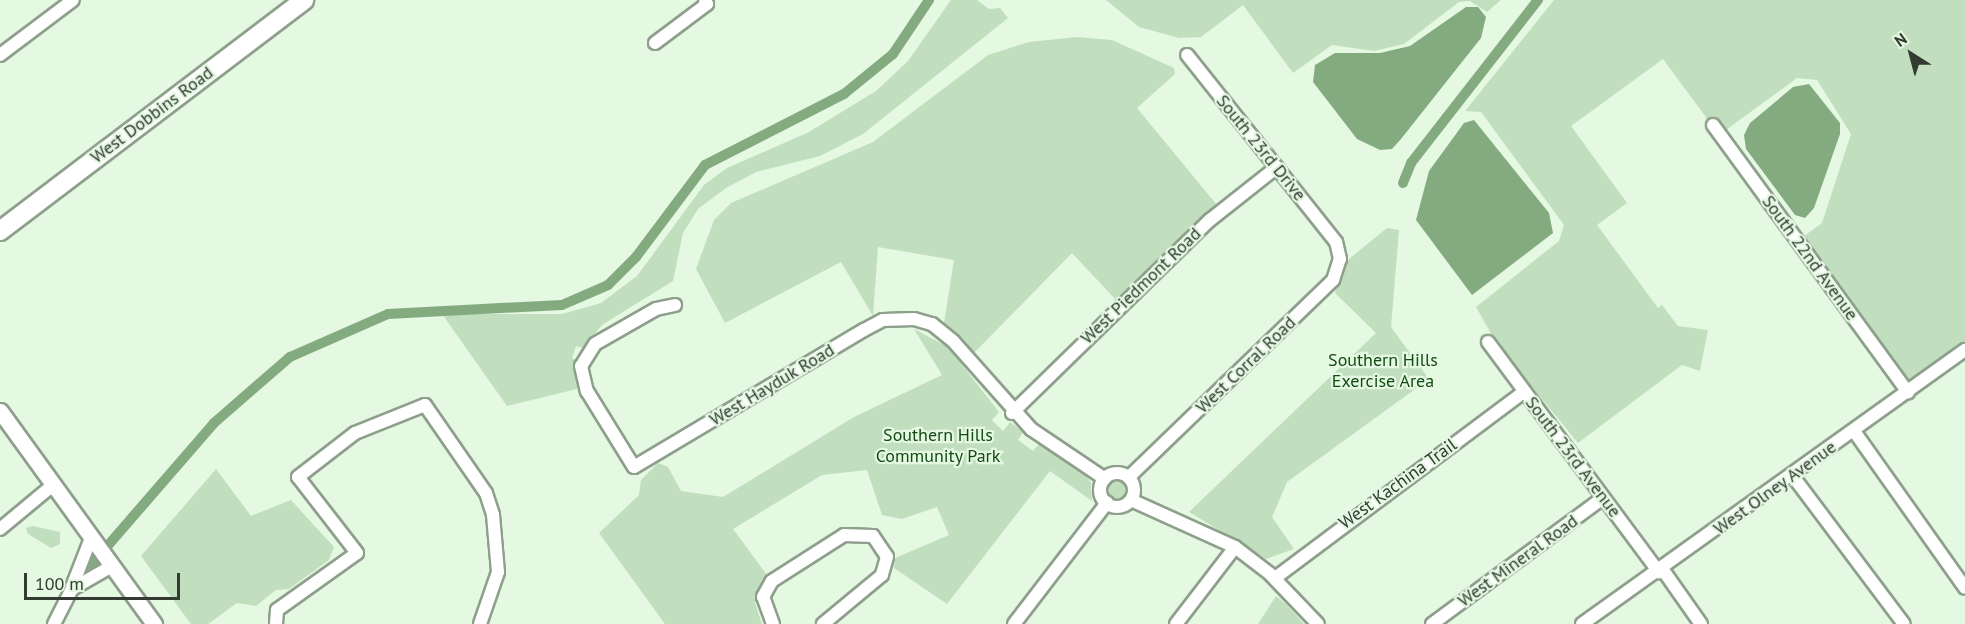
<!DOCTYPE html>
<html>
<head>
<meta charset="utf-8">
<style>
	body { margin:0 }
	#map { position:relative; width:1965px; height:624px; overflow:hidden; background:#e4f8e2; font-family:"PT Sans",sans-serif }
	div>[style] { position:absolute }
	.green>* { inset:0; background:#c1dfbe }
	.round { border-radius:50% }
	.water>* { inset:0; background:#84ab80 }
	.canal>* { height:10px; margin:-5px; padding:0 5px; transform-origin:5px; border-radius:5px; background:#84ab80 }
	.roads { filter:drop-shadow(2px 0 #8ea08c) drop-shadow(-2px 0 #8ea08c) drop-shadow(0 2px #8ea08c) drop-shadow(0 -2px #8ea08c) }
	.minor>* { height:12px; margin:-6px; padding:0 6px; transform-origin:6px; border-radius:6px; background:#fff }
	.minor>.ring { margin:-6px; padding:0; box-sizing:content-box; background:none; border:12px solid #fff; border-radius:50% }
	.tertiary>* { height:15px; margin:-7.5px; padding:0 7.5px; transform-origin:7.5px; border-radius:7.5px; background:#fff }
	.secondary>* { height:18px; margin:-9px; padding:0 9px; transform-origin:9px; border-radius:9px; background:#fff }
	span { translate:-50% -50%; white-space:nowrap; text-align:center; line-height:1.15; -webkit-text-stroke:4.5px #e4f8e2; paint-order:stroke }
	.street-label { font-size:18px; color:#333a32 }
	.park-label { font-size:18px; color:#134b12 }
	.north { position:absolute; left:1881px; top:24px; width:60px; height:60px; -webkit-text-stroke:4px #e4f8e2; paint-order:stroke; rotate:324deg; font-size:16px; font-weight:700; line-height:24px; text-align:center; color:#333a32 }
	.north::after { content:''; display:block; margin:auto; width:21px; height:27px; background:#333a32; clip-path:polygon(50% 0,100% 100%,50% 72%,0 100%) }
	.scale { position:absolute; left:24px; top:573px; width:156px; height:27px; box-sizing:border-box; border:3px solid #333a32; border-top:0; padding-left:8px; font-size:18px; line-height:21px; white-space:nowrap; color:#333a32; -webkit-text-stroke:4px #e4f8e2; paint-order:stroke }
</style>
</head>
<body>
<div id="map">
	<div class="green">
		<div style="clip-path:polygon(951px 0,977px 0,989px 9px,1000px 8px,1008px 18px,863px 134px,820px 156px,756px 172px,726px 188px,698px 209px,683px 233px,673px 281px,602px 325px,583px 348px,576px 346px,572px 358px,578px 361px,577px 389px,507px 406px,442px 314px,562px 314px,601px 303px,637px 276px,704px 185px,727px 168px,809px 132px,876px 91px,908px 61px)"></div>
		<div style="clip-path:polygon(1106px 0,1501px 0,1487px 12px,1470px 1px,1459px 2px,1404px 44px,1374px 51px,1332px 45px,1293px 73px,1243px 5px,1201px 37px,1179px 38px,1139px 27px)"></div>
		<div style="clip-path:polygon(1554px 0,1965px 0,1965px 341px,1910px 380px,1898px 373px,1800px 239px,1822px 223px,1851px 134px,1817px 80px,1797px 78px,1719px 135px,1663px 59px,1571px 126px,1627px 203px,1597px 225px,1658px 308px,1662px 305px,1678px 326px,1708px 330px,1700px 371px,1682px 365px,1578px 443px,1497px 344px,1476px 307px,1559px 241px,1564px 225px,1481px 112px,1465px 111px)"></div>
		<div style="clip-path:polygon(1077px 37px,1112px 40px,1174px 68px,1175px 74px,1137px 108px,1217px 205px,1116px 300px,1072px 253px,974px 353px,944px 323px,954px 260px,878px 247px,873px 316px,841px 262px,725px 323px,696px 269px,714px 220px,731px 203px,873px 142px,988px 55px,1029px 42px)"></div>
		<div style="clip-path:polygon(1387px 228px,1399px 230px,1391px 327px,1429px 379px,1287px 482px,1272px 517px,1294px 549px,1266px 559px,1189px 512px,1376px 333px,1335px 293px,1349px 259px)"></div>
		<div style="clip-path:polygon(914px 329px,948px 347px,999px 412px,992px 420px,1003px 431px,1010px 422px,1023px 432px,1018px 440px,1033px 451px,1039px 444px,1079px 469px,1091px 482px,1092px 501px,1050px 471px,947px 604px,894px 568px,895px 558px,949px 535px,937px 507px,902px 519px,882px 515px,867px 470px,822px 475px,733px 529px,767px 575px,755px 603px,762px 624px,665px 624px,599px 533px,639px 495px,641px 480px,658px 463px,668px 467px,681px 491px,723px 497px,854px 417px,942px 375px)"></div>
		<div style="clip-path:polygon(216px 469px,251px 516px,291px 500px,334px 547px,329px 560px,289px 589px,276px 590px,256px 606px,237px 603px,208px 624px,191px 624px,141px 556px)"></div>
		<div class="round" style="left:1100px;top:473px;width:34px;height:34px"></div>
		<div style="clip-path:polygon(33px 526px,60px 532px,60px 544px,51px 548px,28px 534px,26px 528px)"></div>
		<div style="clip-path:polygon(1276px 596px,1286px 604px,1304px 624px,1258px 624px)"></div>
	</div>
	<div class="water">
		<div style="clip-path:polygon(1466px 7px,1478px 7px,1486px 17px,1481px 38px,1401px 139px,1392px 149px,1380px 150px,1357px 139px,1313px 82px,1315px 65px,1335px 53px,1380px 53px,1410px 46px)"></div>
		<div style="clip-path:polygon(1809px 84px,1840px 123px,1840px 134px,1814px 208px,1805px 218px,1795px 215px,1746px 149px,1744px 135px,1750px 123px,1793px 87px)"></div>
		<div style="clip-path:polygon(1474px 120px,1549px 213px,1553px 233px,1472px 295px,1416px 220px,1429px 171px,1464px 123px)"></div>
	</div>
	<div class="canal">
		<div style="left:1403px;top:183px;width:22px;rotate:-68deg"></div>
		<div style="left:1411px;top:163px;width:207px;rotate:-52.1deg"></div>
		<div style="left:91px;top:565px;width:188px;rotate:-49.1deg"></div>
		<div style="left:214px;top:423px;width:101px;rotate:-41deg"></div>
		<div style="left:290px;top:357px;width:107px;rotate:-23.7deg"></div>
		<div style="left:388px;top:314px;width:174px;rotate:-3deg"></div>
		<div style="left:562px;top:305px;width:50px;rotate:-23.5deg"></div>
		<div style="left:608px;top:285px;width:40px;rotate:-45deg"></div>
		<div style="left:636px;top:257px;width:115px;rotate:-53.1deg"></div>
		<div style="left:705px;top:165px;width:156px;rotate:-27.1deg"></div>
		<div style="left:844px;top:94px;width:63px;rotate:-39.2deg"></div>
		<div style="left:893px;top:54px;width:65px;rotate:-56.3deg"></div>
	</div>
	<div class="roads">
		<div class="minor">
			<div style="left:655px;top:43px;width:65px;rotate:-36.9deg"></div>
			<div style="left:707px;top:4px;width:4px;rotate:-117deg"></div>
			<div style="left:0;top:55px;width:91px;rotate:-37deg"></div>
			<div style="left:1713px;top:125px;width:331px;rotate:53.9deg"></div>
			<div style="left:675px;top:305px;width:19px;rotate:168deg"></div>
			<div style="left:656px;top:309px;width:70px;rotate:150.2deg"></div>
			<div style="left:595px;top:344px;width:26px;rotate:122deg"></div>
			<div style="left:581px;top:366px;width:26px;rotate:77deg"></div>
			<div style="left:587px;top:391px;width:89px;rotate:58.3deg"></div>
			<div style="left:634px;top:467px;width:268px;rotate:-30.8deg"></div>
			<div style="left:864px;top:330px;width:21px;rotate:-28deg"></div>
			<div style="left:883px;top:320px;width:31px;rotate:-2deg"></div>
			<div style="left:914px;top:319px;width:19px;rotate:16deg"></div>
			<div style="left:932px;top:324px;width:27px;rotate:39deg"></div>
			<div style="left:953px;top:341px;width:118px;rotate:48.4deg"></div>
			<div style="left:1031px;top:429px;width:89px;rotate:34deg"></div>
			<div style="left:1488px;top:342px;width:287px;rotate:53.4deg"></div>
			<div style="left:1012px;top:413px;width:277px;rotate:-44.3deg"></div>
			<div style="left:1210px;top:220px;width:85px;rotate:-38.3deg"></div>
			<div style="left:1854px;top:431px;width:192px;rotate:54.7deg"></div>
			<div class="ring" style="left:1100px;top:473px;width:22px;height:22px"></div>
			<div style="left:1792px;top:475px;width:186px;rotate:53.1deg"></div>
			<div style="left:1129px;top:477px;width:284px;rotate:-44deg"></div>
			<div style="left:1333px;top:280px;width:22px;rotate:-72deg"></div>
			<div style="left:1340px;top:259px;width:17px;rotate:-103deg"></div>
			<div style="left:1336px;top:242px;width:239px;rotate:-128.5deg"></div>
			<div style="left:1131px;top:500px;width:114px;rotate:24.3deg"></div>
			<div style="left:1235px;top:547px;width:44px;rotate:37.6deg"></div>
			<div style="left:1270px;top:574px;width:69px;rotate:46.2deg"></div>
			<div style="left:0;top:529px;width:69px;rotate:-39.7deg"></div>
			<div style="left:1663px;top:570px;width:66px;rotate:54.9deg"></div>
			<div style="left:1275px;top:578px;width:311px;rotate:-36.8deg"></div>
			<div style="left:72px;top:587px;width:53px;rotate:-68.8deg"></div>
			<div style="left:54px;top:624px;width:39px;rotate:-63deg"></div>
			<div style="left:72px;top:589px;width:46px;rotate:-29.9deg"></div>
			<div style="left:276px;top:624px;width:14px;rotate:-86deg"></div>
			<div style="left:277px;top:610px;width:98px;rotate:-35.5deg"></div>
			<div style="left:357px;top:553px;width:96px;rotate:-127.8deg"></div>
			<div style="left:298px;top:477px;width:72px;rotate:-37.7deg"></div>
			<div style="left:355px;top:433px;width:75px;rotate:-21.8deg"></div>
			<div style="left:425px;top:405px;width:107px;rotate:55.3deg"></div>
			<div style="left:486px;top:493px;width:23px;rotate:72deg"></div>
			<div style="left:493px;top:515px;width:57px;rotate:85deg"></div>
			<div style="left:498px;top:572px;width:55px;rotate:109.1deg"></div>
			<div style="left:773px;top:624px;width:29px;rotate:-110deg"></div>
			<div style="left:763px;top:597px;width:18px;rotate:-61deg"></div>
			<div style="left:772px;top:581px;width:85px;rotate:-32.6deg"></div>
			<div style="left:844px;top:535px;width:29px;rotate:2deg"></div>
			<div style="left:873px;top:536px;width:25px;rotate:56deg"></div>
			<div style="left:887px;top:557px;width:19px;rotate:106deg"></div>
			<div style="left:882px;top:575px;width:77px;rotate:140.3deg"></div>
			<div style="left:1014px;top:624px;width:153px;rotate:-52.5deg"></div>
			<div style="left:1176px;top:624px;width:97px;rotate:-52.5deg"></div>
			<div style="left:1432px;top:624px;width:212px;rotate:-36.4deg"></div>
			<div style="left:1582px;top:624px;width:471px;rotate:-35.6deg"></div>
		</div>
		<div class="tertiary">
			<div style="left:0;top:411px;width:263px;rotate:54.1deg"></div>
		</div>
		<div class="secondary">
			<div style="left:0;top:231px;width:382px;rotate:-37.2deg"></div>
		</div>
	</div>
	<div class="street-label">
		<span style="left:152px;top:115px;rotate:-37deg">West Dobbins Road</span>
		<span style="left:1261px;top:148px;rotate:51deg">South 23rd Drive</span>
		<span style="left:1810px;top:258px;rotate:54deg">South 22nd Avenue</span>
		<span style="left:1141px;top:286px;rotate:-44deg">West Piedmont Road</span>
		<span style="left:1246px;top:365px;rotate:-44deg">West Corral Road</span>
		<span style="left:772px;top:385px;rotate:-31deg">West Hayduk Road</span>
		<span style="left:1573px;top:457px;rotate:53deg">South 23rd Avenue</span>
		<span style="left:1398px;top:484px;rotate:-36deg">West Kachina Trail</span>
		<span style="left:1775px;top:488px;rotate:-36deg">West Olney Avenue</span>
		<span style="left:1518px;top:561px;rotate:-36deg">West Mineral Road</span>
	</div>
	<div class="park-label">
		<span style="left:1383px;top:371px">Southern Hills<br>Exercise Area</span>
		<span style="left:938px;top:446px">Southern Hills<br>Community Park</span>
	</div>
	<div class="north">N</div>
	<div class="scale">100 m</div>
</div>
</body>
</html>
